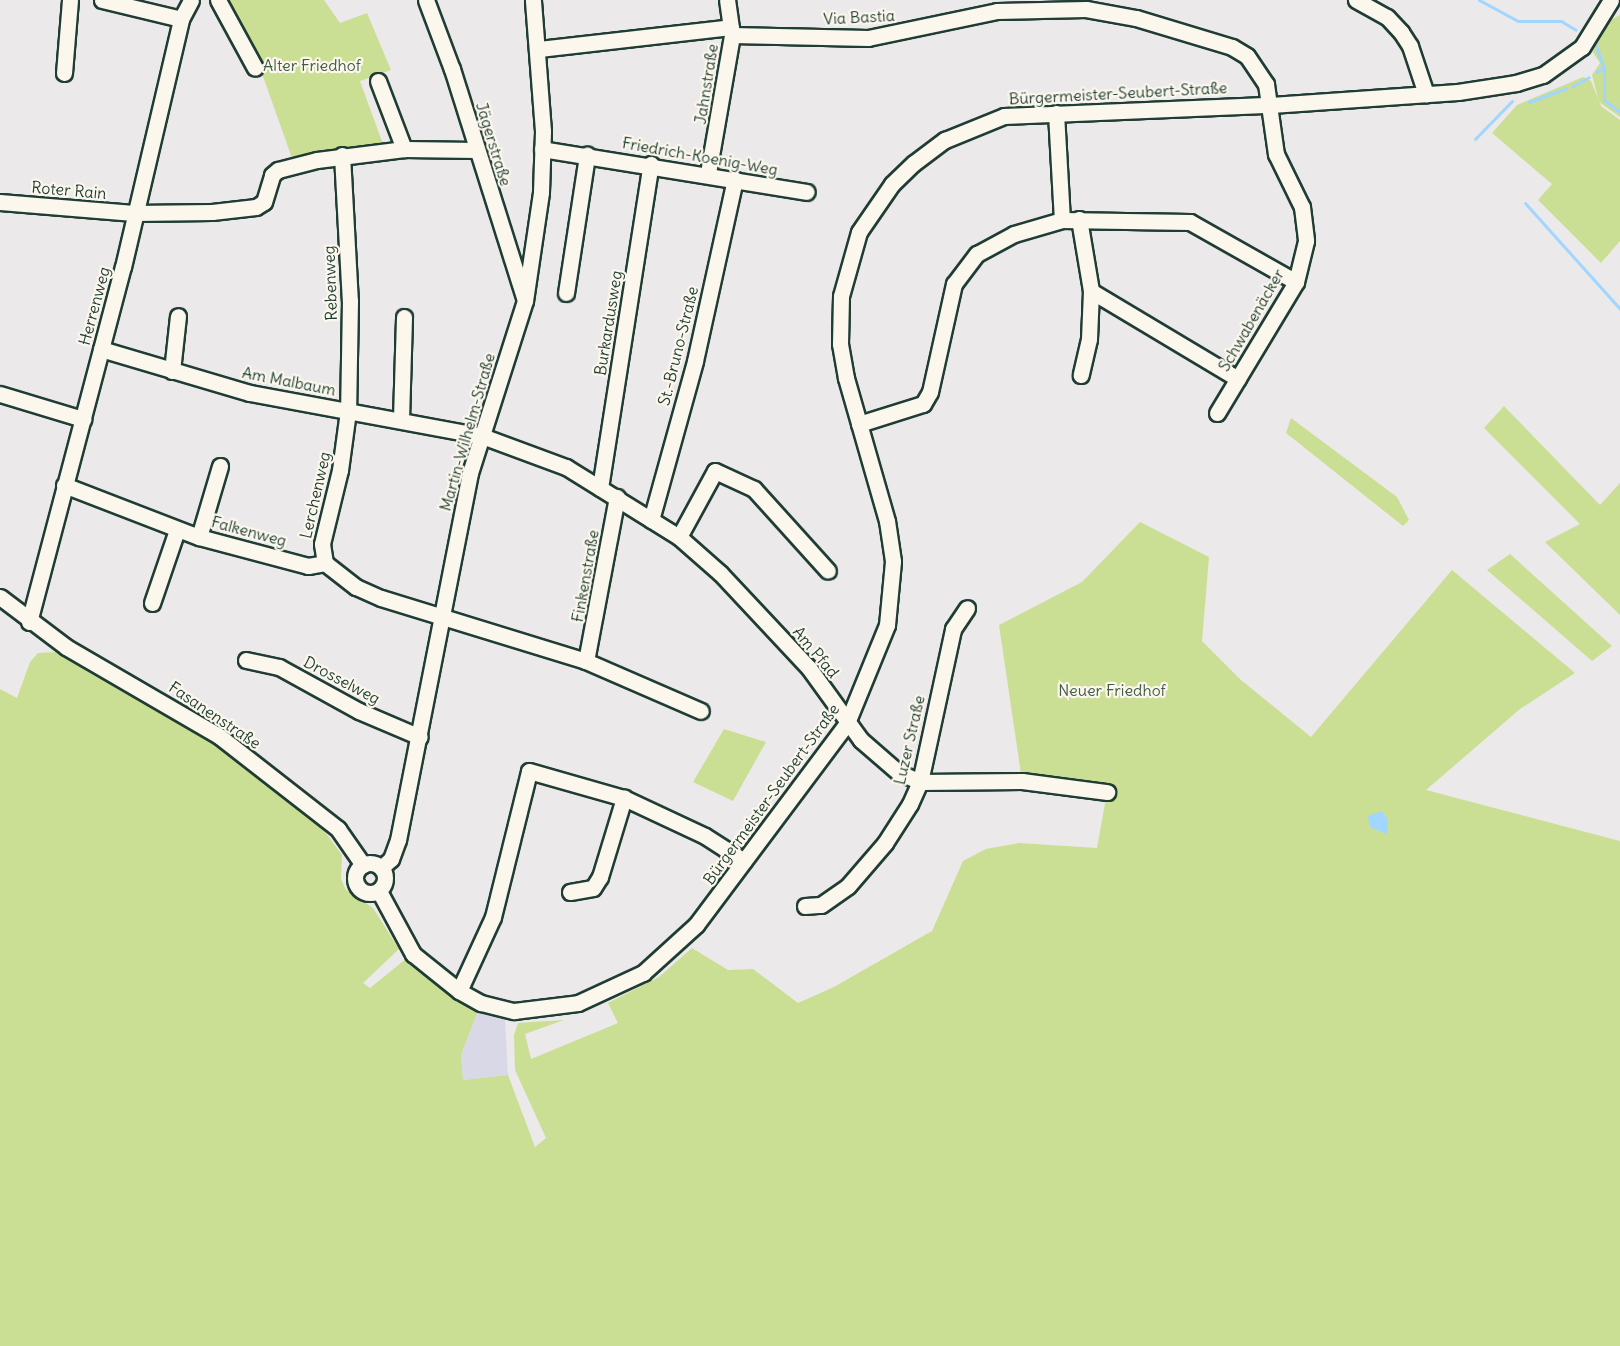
<!DOCTYPE html>
<html>
<head>
<meta charset="utf-8">
<style>
	body { margin:0 }
	#map { position:relative; width:1620px; height:1346px; overflow:hidden; background:#ece9ea; font-family:Delius,sans-serif }
	div>[style] { position:absolute }
	.built>* { inset:0; background:#d9d8e7 }
	.green>* { inset:0; background:#cadf93 }
	.water>* { inset:0; background:#a0d6ff }
	.stream>* { height:3px; margin:-1.5px; padding:0 1.5px; transform-origin:1.5px; border-radius:1.5px; background:#a0d6ff }
	.roads { filter:drop-shadow(2px 0 #1f3d34) drop-shadow(-2px 0 #1f3d34) drop-shadow(0 2px #1f3d34) drop-shadow(0 -2px #1f3d34) }
	.minor>* { height:15px; margin:-7.5px; padding:0 7.5px; transform-origin:7.5px; border-radius:7.5px; background:#fbf7ec }
	.minor>.ring { margin:-7.5px; padding:0; box-sizing:content-box; background:none; border:15px solid #fbf7ec; border-radius:50% }
	span { translate:-50% -50%; white-space:nowrap; text-align:center; line-height:1.15; -webkit-text-stroke:4.5px #fbf7ec; paint-order:stroke }
	.street-label { font-size:16px; color:#1f3d34 }
	.park-label { font-size:16px; color:#415d47 }
</style>
</head>
<body>
<div id="map">
	<div class="built">
		<div style="clip-path:polygon(478px 1011px,505px 1018px,508px 1075px,463px 1080px,461px 1055px)"></div>
	</div>
	<div class="green">
		<div style="clip-path:polygon(222px 0,324px 0,340px 23px,367px 13px,391px 70px,360px 81px,384px 147px,293px 161px,260px 68px)"></div>
		<div style="clip-path:polygon(1620px 15px,1620px 117px,1599px 102px,1592px 75px,1600px 63px,1590px 48px,1607px 22px)"></div>
		<div style="clip-path:polygon(1583px 77px,1591px 81px,1601px 106px,1620px 120px,1620px 241px,1601px 263px,1538px 200px,1552px 184px,1492px 133px,1517px 105px)"></div>
		<div style="clip-path:polygon(1504px 406px,1600px 505px,1620px 483px,1620px 615px,1545px 542px,1580px 524px,1484px 428px)"></div>
		<div style="clip-path:polygon(1291px 418px,1397px 497px,1409px 520px,1403px 526px,1286px 433px)"></div>
		<div style="clip-path:polygon(1140px 522px,1209px 557px,1202px 641px,1241px 680px,1311px 737px,1452px 570px,1575px 673px,1520px 709px,1426px 790px,1620px 841px,1620px 1346px,0 1346px,0 689px,17px 698px,30px 662px,38px 653px,58px 652px,93px 675px,188px 722px,191px 731px,211px 740px,320px 825px,342px 855px,341px 879px,346px 890px,373px 908px,399px 949px,363px 983px,370px 988px,407px 958px,450px 996px,478px 1011px,461px 1055px,463px 1080px,508px 1075px,535px 1147px,546px 1138px,515px 1070px,514px 1035px,518px 1023px,564px 1020px,525px 1034px,531px 1059px,618px 1023px,608px 1003px,659px 977px,692px 948px,728px 970px,753px 969px,798px 1003px,834px 987px,932px 931px,963px 861px,986px 849px,1019px 843px,1097px 848px,1107px 792px,1022px 781px,999px 625px,1082px 582px)"></div>
		<div style="clip-path:polygon(1510px 554px,1612px 646px,1592px 661px,1487px 570px)"></div>
		<div style="clip-path:polygon(724px 729px,766px 742px,733px 801px,693px 782px)"></div>
	</div>
	<div class="water">
		<div style="clip-path:polygon(1382px 811px,1388px 820px,1387px 834px,1370px 827px,1368px 816px)"></div>
	</div>
	<div class="stream">
		<div style="left:1479px;top:0;width:44px;rotate:28.3deg"></div>
		<div style="left:1518px;top:21px;width:43px"></div>
		<div style="left:1561px;top:21px;width:17px;rotate:31deg"></div>
		<div style="left:1595px;top:44px;width:25px;rotate:69deg"></div>
		<div style="left:1604px;top:67px;width:33px;rotate:90deg"></div>
		<div style="left:1604px;top:100px;width:20px;rotate:37deg"></div>
		<div style="left:1597px;top:72px;width:9px;rotate:-36deg"></div>
		<div style="left:1573px;top:86px;width:18px;rotate:-29deg"></div>
		<div style="left:1529px;top:102px;width:40px;rotate:-20.2deg"></div>
		<div style="left:1475px;top:139px;width:53px;rotate:-45.8deg"></div>
		<div style="left:1525px;top:203px;width:142px;rotate:48.1deg"></div>
	</div>
	<div class="roads">
		<div class="minor">
			<div style="left:102px;top:0;width:81px;rotate:13.5deg"></div>
			<div style="left:218px;top:0;width:77px;rotate:61.4deg"></div>
			<div style="left:426px;top:0;width:74px;rotate:69.4deg"></div>
			<div style="left:452px;top:69px;width:240px;rotate:72.5deg"></div>
			<div style="left:1356px;top:0;width:35px;rotate:29deg"></div>
			<div style="left:1387px;top:17px;width:21px;rotate:47deg"></div>
			<div style="left:1401px;top:32px;width:17px;rotate:57deg"></div>
			<div style="left:1410px;top:46px;width:51px;rotate:71.6deg"></div>
			<div style="left:732px;top:35px;width:136px;rotate:1.3deg"></div>
			<div style="left:868px;top:38px;width:132px;rotate:-11.8deg"></div>
			<div style="left:997px;top:11px;width:89px;rotate:-1.3deg"></div>
			<div style="left:1086px;top:9px;width:51px;rotate:10.2deg"></div>
			<div style="left:1136px;top:18px;width:100px;rotate:16.8deg"></div>
			<div style="left:1232px;top:47px;width:17px;rotate:31deg"></div>
			<div style="left:1247px;top:56px;width:34px;rotate:56deg"></div>
			<div style="left:1266px;top:84px;width:71px;rotate:81.9deg"></div>
			<div style="left:1276px;top:154px;width:59px;rotate:63.9deg"></div>
			<div style="left:1302px;top:207px;width:34px;rotate:83deg"></div>
			<div style="left:1306px;top:241px;width:42px;rotate:103.7deg"></div>
			<div style="left:1296px;top:282px;width:153px;rotate:121.1deg"></div>
			<div style="left:539px;top:49px;width:193px;rotate:-6.5deg"></div>
			<div style="left:64px;top:73px;width:73px;rotate:-85.3deg"></div>
			<div style="left:378px;top:81px;width:73px;rotate:69.1deg"></div>
			<div style="left:1056px;top:113px;width:107px;rotate:86.8deg"></div>
			<div style="left:542px;top:149px;width:268px;rotate:9.2deg"></div>
			<div style="left:342px;top:155px;width:146px;rotate:86.9deg"></div>
			<div style="left:350px;top:301px;width:110px;rotate:91deg"></div>
			<div style="left:348px;top:411px;width:60px;rotate:97.7deg"></div>
			<div style="left:340px;top:470px;width:76px;rotate:103.7deg"></div>
			<div style="left:322px;top:544px;width:19px;rotate:81deg"></div>
			<div style="left:325px;top:563px;width:39px;rotate:38deg"></div>
			<div style="left:356px;top:587px;width:27px;rotate:24deg"></div>
			<div style="left:381px;top:598px;width:214px;rotate:17.1deg"></div>
			<div style="left:586px;top:661px;width:125px;rotate:23.5deg"></div>
			<div style="left:708px;top:173px;width:140px;rotate:-80.1deg"></div>
			<div style="left:732px;top:35px;width:35px;rotate:-98deg"></div>
			<div style="left:0;top:202px;width:134px;rotate:4.7deg"></div>
			<div style="left:134px;top:213px;width:78px;rotate:-0.7deg"></div>
			<div style="left:212px;top:212px;width:44px;rotate:-6.5deg"></div>
			<div style="left:256px;top:207px;width:9px;rotate:-32deg"></div>
			<div style="left:264px;top:202px;width:28px;rotate:-73deg"></div>
			<div style="left:272px;top:175px;width:8px;rotate:-40deg"></div>
			<div style="left:278px;top:170px;width:40px;rotate:-14.4deg"></div>
			<div style="left:317px;top:160px;width:88px;rotate:-7.2deg"></div>
			<div style="left:404px;top:149px;width:73px;rotate:0.8deg"></div>
			<div style="left:1079px;top:219px;width:73px;rotate:80.5deg"></div>
			<div style="left:1091px;top:291px;width:48px;rotate:92.4deg"></div>
			<div style="left:1089px;top:339px;width:37px;rotate:103deg"></div>
			<div style="left:1091px;top:291px;width:171px;rotate:30.9deg"></div>
			<div style="left:566px;top:293px;width:140px;rotate:-81.3deg"></div>
			<div style="left:101px;top:349px;width:155px;rotate:16.5deg"></div>
			<div style="left:250px;top:393px;width:236px;rotate:10.5deg"></div>
			<div style="left:482px;top:436px;width:90px;rotate:20.3deg"></div>
			<div style="left:566px;top:467px;width:133px;rotate:31.8deg"></div>
			<div style="left:679px;top:537px;width:55px;rotate:41.3deg"></div>
			<div style="left:720px;top:573px;width:130px;rotate:46.9deg"></div>
			<div style="left:809px;top:668px;width:89px;rotate:54.2deg"></div>
			<div style="left:861px;top:740px;width:49px;rotate:40.9deg"></div>
			<div style="left:898px;top:772px;width:24px;rotate:24deg"></div>
			<div style="left:920px;top:782px;width:102px;rotate:-0.6deg"></div>
			<div style="left:1022px;top:781px;width:86px;rotate:7.4deg"></div>
			<div style="left:172px;top:371px;width:55px;rotate:-83.8deg"></div>
			<div style="left:0;top:394px;width:87px;rotate:16.8deg"></div>
			<div style="left:401px;top:419px;width:102px;rotate:-88.3deg"></div>
			<div style="left:859px;top:424px;width:67px;rotate:-17.4deg"></div>
			<div style="left:923px;top:404px;width:14px;rotate:-60deg"></div>
			<div style="left:930px;top:392px;width:111px;rotate:-77.5deg"></div>
			<div style="left:954px;top:284px;width:38px;rotate:-53deg"></div>
			<div style="left:977px;top:254px;width:42px;rotate:-28.4deg"></div>
			<div style="left:1014px;top:234px;width:50px;rotate:-16.3deg"></div>
			<div style="left:1062px;top:220px;width:128px;rotate:0.9deg"></div>
			<div style="left:1190px;top:222px;width:122px;rotate:29.5deg"></div>
			<div style="left:64px;top:485px;width:145px;rotate:21.1deg"></div>
			<div style="left:199px;top:537px;width:113px;rotate:14.9deg"></div>
			<div style="left:308px;top:566px;width:17px;rotate:-10deg"></div>
			<div style="left:600px;top:488px;width:328px;rotate:-81.1deg"></div>
			<div style="left:651px;top:520px;width:165px;rotate:-74.5deg"></div>
			<div style="left:695px;top:361px;width:186px;rotate:-77.6deg"></div>
			<div style="left:199px;top:537px;width:74px;rotate:-73.5deg"></div>
			<div style="left:679px;top:537px;width:75px;rotate:-61.4deg"></div>
			<div style="left:715px;top:471px;width:43px;rotate:24.8deg"></div>
			<div style="left:754px;top:489px;width:110px;rotate:47.9deg"></div>
			<div style="left:0;top:597px;width:83px;rotate:37.1deg"></div>
			<div style="left:66px;top:647px;width:177px;rotate:30.2deg"></div>
			<div style="left:219px;top:736px;width:151px;rotate:38deg"></div>
			<div style="left:338px;top:829px;width:44px;rotate:55.2deg"></div>
			<div style="left:152px;top:603px;width:77px;rotate:-71.1deg"></div>
			<div style="left:29px;top:622px;width:367px;rotate:-75.2deg"></div>
			<div style="left:123px;top:267px;width:255px;rotate:-76.8deg"></div>
			<div style="left:181px;top:19px;width:21px;rotate:-62deg"></div>
			<div style="left:246px;top:660px;width:34px;rotate:12deg"></div>
			<div style="left:279px;top:667px;width:91px;rotate:28.8deg"></div>
			<div style="left:359px;top:711px;width:66px;rotate:23.1deg"></div>
			<div style="left:586px;top:661px;width:167px;rotate:-79.3deg"></div>
			<div class="ring" style="left:355px;top:863px;width:15px;height:15px"></div>
			<div style="left:382px;top:867px;width:12px;rotate:-42deg"></div>
			<div style="left:391px;top:859px;width:20px;rotate:-70deg"></div>
			<div style="left:398px;top:840px;width:374px;rotate:-78.9deg"></div>
			<div style="left:470px;top:473px;width:181px;rotate:-72.3deg"></div>
			<div style="left:525px;top:301px;width:110px;rotate:-81.6deg"></div>
			<div style="left:541px;top:192px;width:61px;rotate:-88.1deg"></div>
			<div style="left:543px;top:131px;width:131px;rotate:-94.4deg"></div>
			<div style="left:379px;top:891px;width:72px;rotate:61.6deg"></div>
			<div style="left:413px;top:954px;width:59px;rotate:38.8deg"></div>
			<div style="left:459px;top:991px;width:25px;rotate:29deg"></div>
			<div style="left:481px;top:1003px;width:34px;rotate:14deg"></div>
			<div style="left:514px;top:1011px;width:64px;rotate:-7.1deg"></div>
			<div style="left:578px;top:1003px;width:72px;rotate:-24.8deg"></div>
			<div style="left:643px;top:973px;width:72px;rotate:-42.2deg"></div>
			<div style="left:696px;top:925px;width:252px;rotate:-53.2deg"></div>
			<div style="left:847px;top:723px;width:106px;rotate:-67.8deg"></div>
			<div style="left:887px;top:625px;width:64px;rotate:-84.6deg"></div>
			<div style="left:893px;top:561px;width:40px;rotate:-98.5deg"></div>
			<div style="left:887px;top:521px;width:149px;rotate:-106deg"></div>
			<div style="left:846px;top:378px;width:35px;rotate:-100deg"></div>
			<div style="left:840px;top:344px;width:48px;rotate:-88.8deg"></div>
			<div style="left:841px;top:296px;width:66px;rotate:-74.3deg"></div>
			<div style="left:859px;top:232px;width:58px;rotate:-55.5deg"></div>
			<div style="left:892px;top:184px;width:30px;rotate:-44deg"></div>
			<div style="left:914px;top:163px;width:39px;rotate:-37deg"></div>
			<div style="left:945px;top:140px;width:64px;rotate:-22.1deg"></div>
			<div style="left:1004px;top:116px;width:267px;rotate:-2.4deg"></div>
			<div style="left:1271px;top:105px;width:187px;rotate:-4deg"></div>
			<div style="left:1458px;top:92px;width:59px;rotate:-8.8deg"></div>
			<div style="left:1516px;top:83px;width:28px;rotate:-17deg"></div>
			<div style="left:1543px;top:75px;width:48px;rotate:-35.7deg"></div>
			<div style="left:1582px;top:47px;width:55px;rotate:-58.3deg"></div>
			<div style="left:570px;top:892px;width:23px;rotate:-10deg"></div>
			<div style="left:593px;top:888px;width:13px;rotate:-58deg"></div>
			<div style="left:600px;top:877px;width:83px;rotate:-73.1deg"></div>
			<div style="left:805px;top:906px;width:16px;rotate:-4deg"></div>
			<div style="left:821px;top:905px;width:33px;rotate:-35deg"></div>
			<div style="left:848px;top:886px;width:57px;rotate:-49.3deg"></div>
			<div style="left:885px;top:843px;width:46px;rotate:-57.3deg"></div>
			<div style="left:910px;top:804px;width:24px;rotate:-66deg"></div>
			<div style="left:920px;top:782px;width:157px;rotate:-77.8deg"></div>
			<div style="left:953px;top:629px;width:25px;rotate:-56deg"></div>
			<div style="left:459px;top:991px;width:81px;rotate:-65.3deg"></div>
			<div style="left:493px;top:917px;width:150px;rotate:-76.1deg"></div>
			<div style="left:529px;top:771px;width:99px;rotate:15.9deg"></div>
			<div style="left:624px;top:798px;width:89px;rotate:25.1deg"></div>
			<div style="left:705px;top:836px;width:46px;rotate:32.7deg"></div>
		</div>
	</div>
	<div class="street-label">
		<span style="left:859px;top:17px;rotate:-3deg">Via Bastia</span>
		<span style="left:706px;top:84px;rotate:-81deg">Jahnstraße</span>
		<span style="left:1118px;top:93px;rotate:-3deg">Bürgermeister-Seubert-Straße</span>
		<span style="left:494px;top:144px;rotate:73deg">Jägerstraße</span>
		<span style="left:700px;top:156px;rotate:10deg">Friedrich-Koenig-Weg</span>
		<span style="left:69px;top:190px;rotate:5deg">Roter Rain</span>
		<span style="left:330px;top:283px;rotate:-92deg">Rebenweg</span>
		<span style="left:94px;top:306px;rotate:-75deg">Herrenweg</span>
		<span style="left:1251px;top:320px;rotate:-60deg">Schwabenäcker</span>
		<span style="left:608px;top:323px;rotate:-81deg">Burkardusweg</span>
		<span style="left:678px;top:346px;rotate:-76deg">St.-Bruno-Straße</span>
		<span style="left:289px;top:381px;rotate:11deg">Am Malbaum</span>
		<span style="left:467px;top:432px;rotate:-74deg">Martin-Wilhelm-Straße</span>
		<span style="left:315px;top:495px;rotate:-77deg">Lerchenweg</span>
		<span style="left:249px;top:531px;rotate:15deg">Falkenweg</span>
		<span style="left:585px;top:576px;rotate:-80deg">Finkenstraße</span>
		<span style="left:816px;top:652px;rotate:50deg">Am Pfad</span>
		<span style="left:342px;top:680px;rotate:28deg">Drosselweg</span>
		<span style="left:215px;top:715px;rotate:34deg">Fasanenstraße</span>
		<span style="left:909px;top:740px;rotate:-77deg">Luzer Straße</span>
		<span style="left:771px;top:794px;rotate:-54deg">Bürgermeister-Seubert-Straße</span>
	</div>
	<div class="park-label">
		<span style="left:312px;top:65px">Alter Friedhof</span>
		<span style="left:1112px;top:690px">Neuer Friedhof</span>
	</div>
</div>
</body>
</html>
